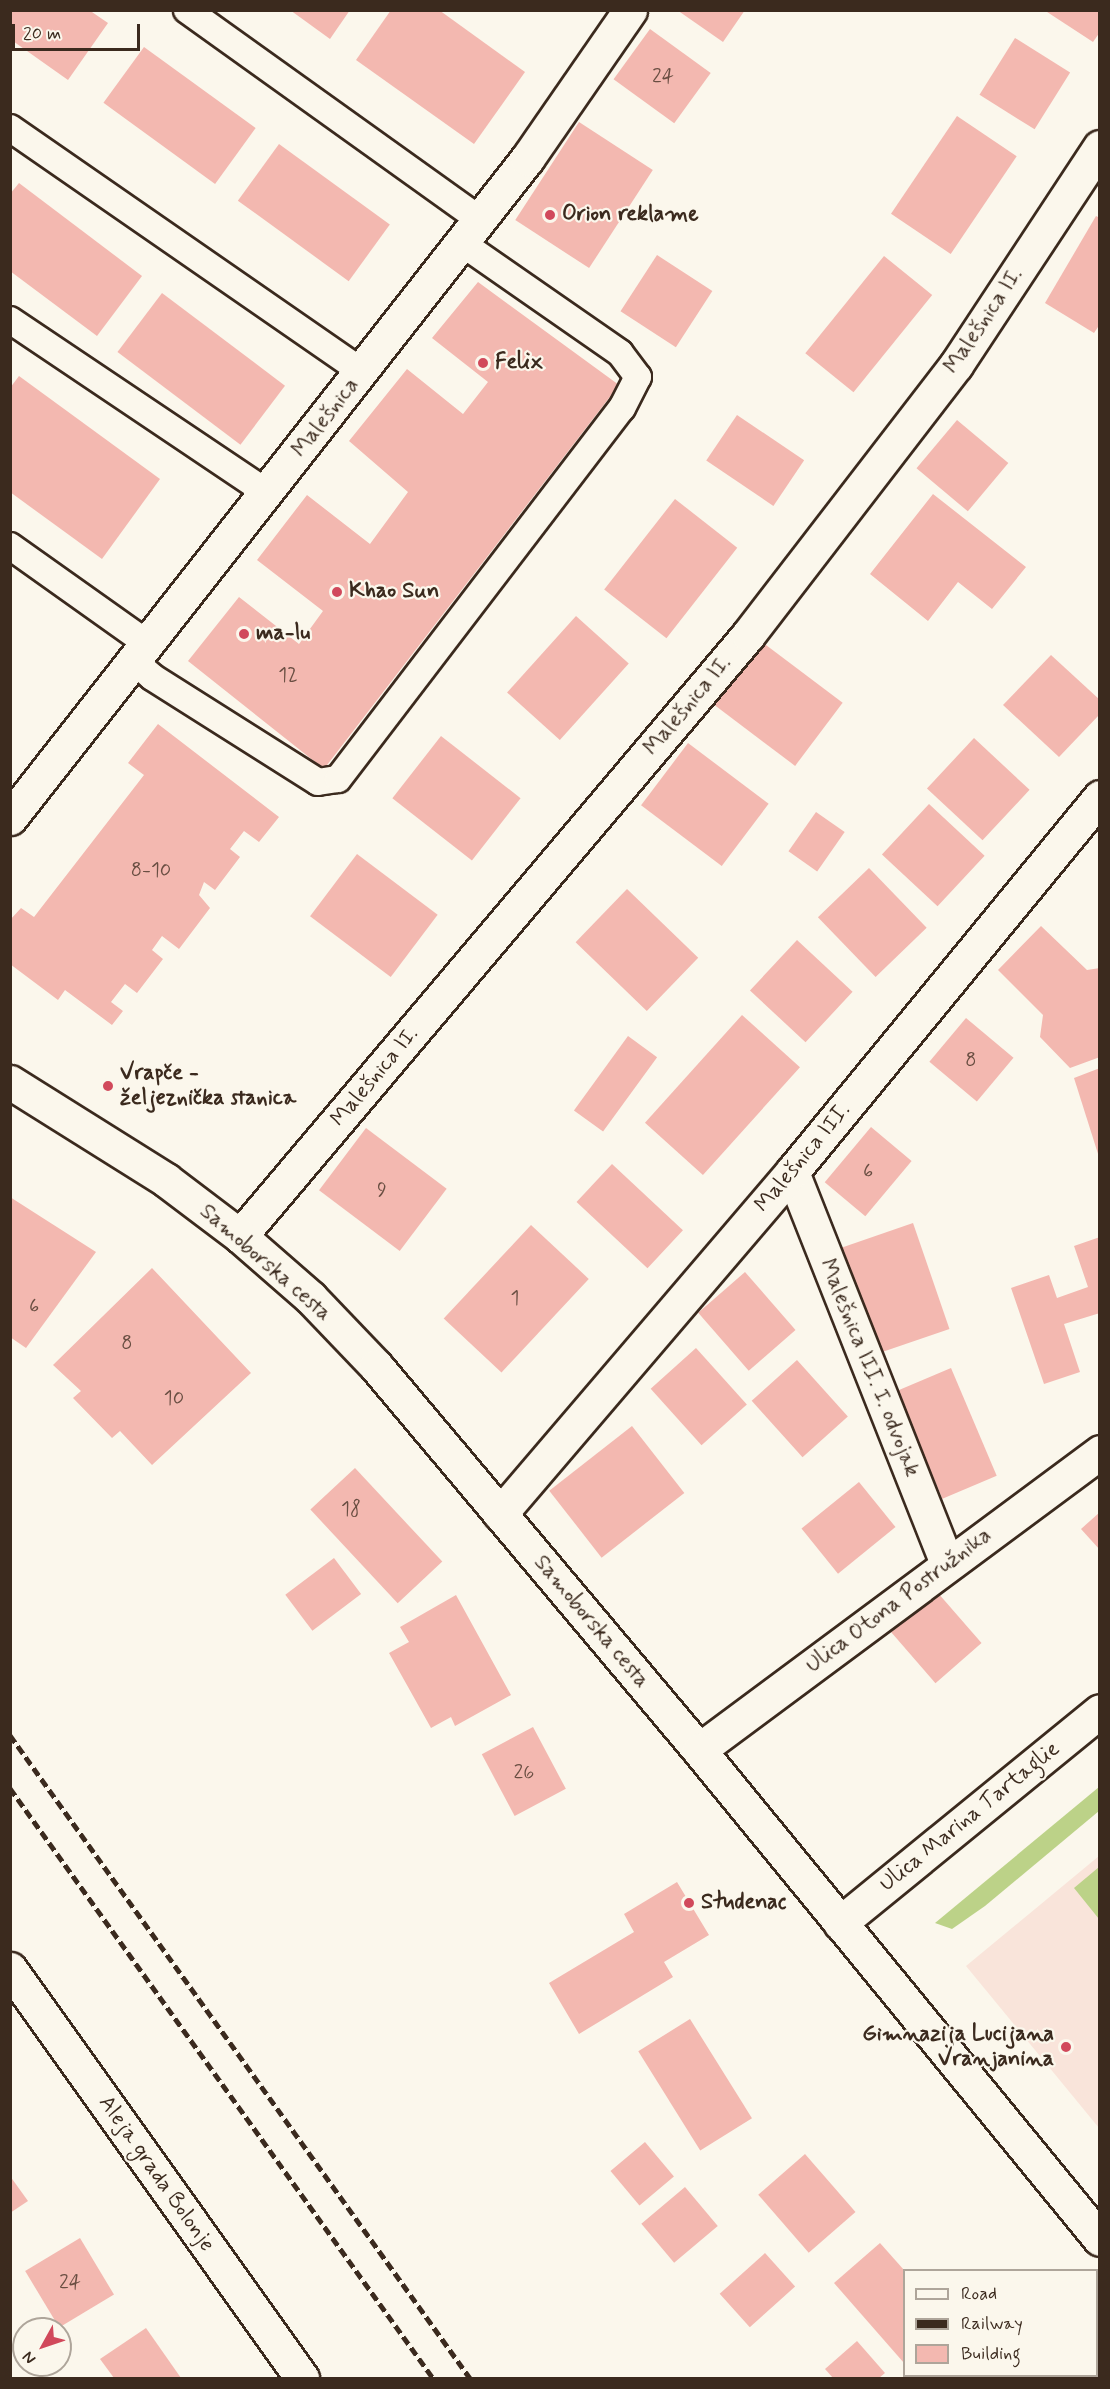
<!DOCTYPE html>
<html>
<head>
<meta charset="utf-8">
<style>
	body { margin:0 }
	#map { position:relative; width:1110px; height:2389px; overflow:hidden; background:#fbf7ec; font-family:Mynerve,sans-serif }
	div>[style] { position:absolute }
	.built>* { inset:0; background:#f9e4da }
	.green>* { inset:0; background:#bcd288 }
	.building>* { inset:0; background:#f3b8b0; transform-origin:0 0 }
	.roads { filter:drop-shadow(2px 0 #3b2a1e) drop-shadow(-2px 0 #3b2a1e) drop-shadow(0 2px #3b2a1e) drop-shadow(0 -2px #3b2a1e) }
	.service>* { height:26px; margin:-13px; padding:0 13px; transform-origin:13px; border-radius:13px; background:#fbf7ec }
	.minor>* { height:33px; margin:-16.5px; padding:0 16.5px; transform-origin:16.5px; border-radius:16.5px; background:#fbf7ec }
	.tertiary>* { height:33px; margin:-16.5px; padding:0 16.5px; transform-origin:16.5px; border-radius:16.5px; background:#fbf7ec }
	.secondary>* { height:33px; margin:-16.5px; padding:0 16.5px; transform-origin:16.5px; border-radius:16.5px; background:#fbf7ec }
	.rail>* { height:4.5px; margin-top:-2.25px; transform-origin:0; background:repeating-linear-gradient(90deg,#3b2a1e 0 9px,transparent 0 13.5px) }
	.dots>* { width:16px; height:16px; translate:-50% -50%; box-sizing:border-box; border:3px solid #fbf7ec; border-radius:50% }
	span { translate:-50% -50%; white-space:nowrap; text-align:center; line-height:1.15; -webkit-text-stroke:4.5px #fbf7ec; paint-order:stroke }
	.number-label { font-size:20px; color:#694e42 }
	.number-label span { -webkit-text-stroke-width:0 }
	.poi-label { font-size:22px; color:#3b2a1e; font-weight:700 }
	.left { translate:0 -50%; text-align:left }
	.right { translate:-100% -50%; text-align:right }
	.street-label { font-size:22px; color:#3b2a1e }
	.frame { position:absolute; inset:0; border:12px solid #3b2a1e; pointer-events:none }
	.legend { position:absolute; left:903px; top:2269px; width:195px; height:108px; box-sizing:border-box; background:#fbf7ec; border:2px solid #aea59a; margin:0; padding:8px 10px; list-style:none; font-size:18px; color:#3b2a1e }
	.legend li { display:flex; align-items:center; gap:12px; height:30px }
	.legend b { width:30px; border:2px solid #aea59a }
	.north { position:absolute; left:12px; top:2317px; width:60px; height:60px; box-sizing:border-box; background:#fbf7ec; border:2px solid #aea59a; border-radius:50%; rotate:230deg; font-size:16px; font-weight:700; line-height:24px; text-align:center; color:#3b2a1e }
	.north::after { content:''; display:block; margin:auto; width:21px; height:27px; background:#d1495b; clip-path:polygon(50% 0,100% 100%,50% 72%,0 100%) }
	.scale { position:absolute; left:12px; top:24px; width:128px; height:27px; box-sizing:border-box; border:3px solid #3b2a1e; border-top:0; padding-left:8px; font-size:18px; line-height:21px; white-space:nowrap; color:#3b2a1e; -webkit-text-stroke:4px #fbf7ec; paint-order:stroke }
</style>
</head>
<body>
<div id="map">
	<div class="built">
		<div style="clip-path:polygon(1099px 1856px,1099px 2128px,966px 1966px)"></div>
	</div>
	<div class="green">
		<div style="clip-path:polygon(1099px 1787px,1099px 1811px,985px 1906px,952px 1929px,935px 1923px)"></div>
		<div style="clip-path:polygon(1099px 1867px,1099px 1919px,1074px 1888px)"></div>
	</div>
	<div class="building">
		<div style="clip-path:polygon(10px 10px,89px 10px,108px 23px,68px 80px,10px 39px)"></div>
		<div style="clip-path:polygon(290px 10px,350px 10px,330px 39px)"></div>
		<div style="clip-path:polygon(391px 10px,439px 10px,525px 72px,474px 144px,356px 60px)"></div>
		<div style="clip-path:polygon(677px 10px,745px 10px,723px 42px)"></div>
		<div style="clip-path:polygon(1044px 10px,1100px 10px,1100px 32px,1093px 42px)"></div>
		<div style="left:650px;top:29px;width:75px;height:62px;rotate:36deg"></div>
		<div style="left:1015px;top:38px;width:65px;height:67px;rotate:32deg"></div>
		<div style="left:144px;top:47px;width:138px;height:69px;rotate:36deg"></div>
		<div style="left:957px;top:116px;width:72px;height:118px;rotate:34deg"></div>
		<div style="left:579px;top:122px;width:88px;height:117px;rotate:33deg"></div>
		<div style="left:279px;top:144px;width:137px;height:70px;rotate:36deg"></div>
		<div style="clip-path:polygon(19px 183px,142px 276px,97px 336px,10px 271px,10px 194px)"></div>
		<div style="clip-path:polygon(1096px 216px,1100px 218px,1100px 324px,1094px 333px,1045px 303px)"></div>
		<div style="left:657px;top:255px;width:66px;height:67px;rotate:33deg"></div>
		<div style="left:884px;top:256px;width:62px;height:125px;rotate:39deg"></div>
		<div style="clip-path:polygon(478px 282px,619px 385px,324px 769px,188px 661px,239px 597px,299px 644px,323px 611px,257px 560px,307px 495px,370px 544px,408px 492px,349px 441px,407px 369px,463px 414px,488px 382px,432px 338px)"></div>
		<div style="left:162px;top:293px;width:154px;height:74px;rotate:37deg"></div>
		<div style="clip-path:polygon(19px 376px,160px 479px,102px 559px,10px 492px,10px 388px)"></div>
		<div style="left:737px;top:415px;width:81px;height:55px;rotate:34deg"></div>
		<div style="left:957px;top:420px;width:67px;height:63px;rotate:40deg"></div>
		<div style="clip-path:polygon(933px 494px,1026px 567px,992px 609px,958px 582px,928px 621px,870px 574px)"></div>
		<div style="left:675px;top:499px;width:79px;height:115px;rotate:38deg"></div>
		<div style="left:576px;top:616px;width:71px;height:103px;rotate:42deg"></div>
		<div style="left:762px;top:642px;width:101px;height:79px;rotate:37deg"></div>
		<div style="clip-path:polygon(1051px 655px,1100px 700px,1100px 714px,1059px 757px,1003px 705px)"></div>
		<div style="clip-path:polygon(158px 724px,279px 817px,259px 842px,244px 831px,230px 849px,240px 857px,215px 890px,204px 882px,199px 895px,210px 908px,179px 949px,162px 936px,152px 950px,163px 959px,137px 993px,125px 984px,111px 1002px,123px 1011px,112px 1025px,65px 990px,58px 1000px,10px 964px,10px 920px,21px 908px,34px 917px,144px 775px,128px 763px)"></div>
		<div style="left:441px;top:736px;width:101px;height:79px;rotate:38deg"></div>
		<div style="left:974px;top:738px;width:76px;height:69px;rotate:43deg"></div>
		<div style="left:688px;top:743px;width:101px;height:78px;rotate:37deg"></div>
		<div style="left:929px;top:804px;width:76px;height:69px;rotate:43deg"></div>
		<div style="left:816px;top:812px;width:35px;height:48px;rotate:35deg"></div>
		<div style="left:357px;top:854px;width:101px;height:78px;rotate:37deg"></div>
		<div style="left:869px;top:868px;width:83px;height:71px;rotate:46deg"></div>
		<div style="left:627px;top:889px;width:99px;height:74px;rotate:44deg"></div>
		<div style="clip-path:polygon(1041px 926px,1087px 970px,1100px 968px,1100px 1057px,1070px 1068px,1040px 1037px,1043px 1015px,998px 970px)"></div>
		<div style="left:797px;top:940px;width:76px;height:69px;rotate:43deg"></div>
		<div style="left:742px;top:1015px;width:78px;height:145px;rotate:42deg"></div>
		<div style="left:966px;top:1018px;width:62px;height:57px;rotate:40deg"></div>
		<div style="left:628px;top:1036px;width:36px;height:92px;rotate:36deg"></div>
		<div style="clip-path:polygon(1100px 1068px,1100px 1157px,1099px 1157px,1074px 1078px)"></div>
		<div style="left:871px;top:1127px;width:53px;height:72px;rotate:40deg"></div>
		<div style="left:366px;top:1128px;width:101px;height:78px;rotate:37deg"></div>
		<div style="left:612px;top:1164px;width:97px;height:52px;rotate:43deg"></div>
		<div style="clip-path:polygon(10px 1197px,96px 1252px,26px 1348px,10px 1337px)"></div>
		<div style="left:913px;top:1223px;width:112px;height:75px;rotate:71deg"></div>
		<div style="left:531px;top:1225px;width:79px;height:128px;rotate:43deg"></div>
		<div style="clip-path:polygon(1100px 1237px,1100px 1313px,1064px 1324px,1080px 1372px,1044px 1384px,1011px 1288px,1049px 1275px,1057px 1298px,1088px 1287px,1074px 1246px)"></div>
		<div style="clip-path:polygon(152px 1268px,251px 1373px,152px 1465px,120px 1431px,112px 1438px,73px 1398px,81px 1391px,53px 1365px)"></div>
		<div style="left:745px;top:1272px;width:77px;height:62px;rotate:49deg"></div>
		<div style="left:696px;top:1348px;width:76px;height:61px;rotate:48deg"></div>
		<div style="left:797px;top:1360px;width:76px;height:61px;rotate:48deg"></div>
		<div style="left:951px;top:1368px;width:117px;height:59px;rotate:67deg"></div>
		<div style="left:632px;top:1426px;width:85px;height:105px;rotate:52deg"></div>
		<div style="left:355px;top:1468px;width:128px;height:61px;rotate:47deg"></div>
		<div style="left:859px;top:1482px;width:58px;height:74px;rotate:51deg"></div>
		<div style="clip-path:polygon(1100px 1512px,1100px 1550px,1081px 1529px)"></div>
		<div style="left:334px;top:1558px;width:45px;height:61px;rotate:53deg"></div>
		<div style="left:931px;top:1585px;width:77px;height:61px;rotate:49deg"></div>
		<div style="clip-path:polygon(456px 1595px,511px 1695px,455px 1726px,451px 1717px,431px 1728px,389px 1653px,409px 1642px,400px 1627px)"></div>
		<div style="left:533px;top:1727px;width:70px;height:58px;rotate:62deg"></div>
		<div style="clip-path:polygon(677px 1882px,709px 1935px,664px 1962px,673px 1977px,579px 2034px,549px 1983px,634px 1932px,624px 1914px)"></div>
		<div style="left:690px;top:2019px;width:117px;height:61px;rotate:58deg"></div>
		<div style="left:645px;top:2142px;width:45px;height:45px;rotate:50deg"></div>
		<div style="left:805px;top:2154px;width:77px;height:62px;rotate:49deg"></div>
		<div style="clip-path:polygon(10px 2176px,28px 2201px,10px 2213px)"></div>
		<div style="left:685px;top:2187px;width:51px;height:57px;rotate:50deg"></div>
		<div style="left:80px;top:2238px;width:66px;height:64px;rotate:59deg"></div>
		<div style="clip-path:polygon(880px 2243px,904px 2270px,904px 2363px,834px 2283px)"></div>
		<div style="left:765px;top:2253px;width:45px;height:61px;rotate:48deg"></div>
		<div style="clip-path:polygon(146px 2328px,181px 2378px,114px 2378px,100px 2359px)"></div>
		<div style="clip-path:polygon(857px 2341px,885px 2373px,879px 2378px,833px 2378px,825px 2369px)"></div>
	</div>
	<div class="roads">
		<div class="service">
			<div style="left:187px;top:10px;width:360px;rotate:35.6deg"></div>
			<div style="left:10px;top:128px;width:428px;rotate:34.7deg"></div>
			<div style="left:10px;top:320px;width:310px;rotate:33.9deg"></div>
			<div style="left:10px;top:546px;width:169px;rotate:35.4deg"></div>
			<div style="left:135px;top:662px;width:23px;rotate:41deg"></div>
			<div style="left:152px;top:677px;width:196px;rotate:32.3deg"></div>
			<div style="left:318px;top:782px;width:20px;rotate:-9deg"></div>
			<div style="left:338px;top:779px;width:467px;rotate:-52.6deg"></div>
			<div style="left:622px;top:408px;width:35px;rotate:-63deg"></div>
			<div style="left:638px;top:377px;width:30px;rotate:-127deg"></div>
			<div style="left:620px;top:353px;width:193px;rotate:-145.2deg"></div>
		</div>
		<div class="minor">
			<div style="left:792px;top:1172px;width:421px;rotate:68.4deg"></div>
			<div style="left:240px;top:1236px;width:787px;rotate:-49.79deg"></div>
			<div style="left:748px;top:635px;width:341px;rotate:-52.4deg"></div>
			<div style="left:956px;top:365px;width:261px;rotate:-56.6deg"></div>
			<div style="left:500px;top:1514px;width:450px;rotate:-49.5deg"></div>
			<div style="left:792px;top:1172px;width:485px;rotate:-50.6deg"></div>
			<div style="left:699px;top:1750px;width:500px;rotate:-36.6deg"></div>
			<div style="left:840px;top:1923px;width:335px;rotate:-39.2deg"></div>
		</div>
		<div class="tertiary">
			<div style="left:10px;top:818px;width:838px;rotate:-51.89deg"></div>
			<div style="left:527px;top:159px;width:181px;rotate:-55.3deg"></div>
			<div style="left:10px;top:1082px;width:184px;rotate:32.1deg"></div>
			<div style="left:166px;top:1180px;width:93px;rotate:37.1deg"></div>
			<div style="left:240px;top:1236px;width:94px;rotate:41.1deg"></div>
			<div style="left:311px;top:1298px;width:94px;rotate:46.3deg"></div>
			<div style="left:376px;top:1366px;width:502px;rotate:49.93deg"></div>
			<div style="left:699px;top:1750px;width:632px;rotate:50.65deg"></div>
		</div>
		<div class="secondary">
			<div style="left:10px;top:1969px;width:503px;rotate:54.48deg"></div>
		</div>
	</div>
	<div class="rail">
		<div style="left:10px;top:1735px;width:791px;rotate:54.42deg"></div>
		<div style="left:10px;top:1788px;width:726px;rotate:54.36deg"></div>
	</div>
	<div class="dots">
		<div style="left:550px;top:215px;background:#d1495b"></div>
		<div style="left:483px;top:363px;background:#d1495b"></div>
		<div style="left:337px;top:592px;background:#d1495b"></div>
		<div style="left:244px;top:634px;background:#d1495b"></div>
		<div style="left:108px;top:1086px;background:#d1495b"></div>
		<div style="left:689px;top:1903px;background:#d1495b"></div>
		<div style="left:1066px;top:2047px;background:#d1495b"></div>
	</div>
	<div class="number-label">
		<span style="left:663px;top:76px">24</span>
		<span style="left:288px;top:675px">12</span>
		<span style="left:151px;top:870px">8-10</span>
		<span style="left:971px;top:1060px">8</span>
		<span style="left:868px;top:1171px">6</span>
		<span style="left:382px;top:1190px">9</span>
		<span style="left:515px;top:1298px">1</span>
		<span style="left:34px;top:1306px">6</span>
		<span style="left:127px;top:1343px">8</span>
		<span style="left:174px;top:1398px">10</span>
		<span style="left:351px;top:1509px">18</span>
		<span style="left:524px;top:1772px">26</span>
		<span style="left:70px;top:2282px">24</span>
	</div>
	<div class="poi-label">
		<span class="left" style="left:562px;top:215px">Orion reklame</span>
		<span class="left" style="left:495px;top:363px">Felix</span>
		<span class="left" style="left:349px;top:592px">Khao Sun</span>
		<span class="left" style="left:256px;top:634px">ma-lu</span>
		<span class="left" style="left:120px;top:1086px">Vrapče -<br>željeznička stanica</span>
		<span class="left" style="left:701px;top:1903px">Studenac</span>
		<span class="right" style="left:1054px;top:2047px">Gimnazija Lucijana<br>Vranjanina</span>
	</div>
	<div class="street-label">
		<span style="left:984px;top:321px;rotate:-56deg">Malešnica II.</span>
		<span style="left:326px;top:418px;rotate:-52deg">Malešnica</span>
		<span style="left:688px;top:706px;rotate:-50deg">Malešnica II.</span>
		<span style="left:375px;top:1077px;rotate:-50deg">Malešnica II.</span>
		<span style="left:803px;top:1158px;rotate:-50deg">Malešnica III.</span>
		<span style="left:265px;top:1263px;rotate:41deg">Samoborska cesta</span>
		<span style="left:869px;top:1368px;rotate:68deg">Malešnica III. I. odvojak</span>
		<span style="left:899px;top:1601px;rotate:-37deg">Ulica Otona Postružnika</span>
		<span style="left:591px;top:1622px;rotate:50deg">Samoborska cesta</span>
		<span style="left:970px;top:1817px;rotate:-39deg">Ulica Marina Tartaglie</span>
		<span style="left:156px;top:2174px;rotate:55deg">Aleja grada Bolonje</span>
	</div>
	<div class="frame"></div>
	<ul class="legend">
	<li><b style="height:8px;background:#fbf7ec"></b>Road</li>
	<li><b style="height:8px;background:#3b2a1e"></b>Railway</li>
	<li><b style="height:16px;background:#f3b8b0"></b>Building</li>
	</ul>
	<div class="north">N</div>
	<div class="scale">20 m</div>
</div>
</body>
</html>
